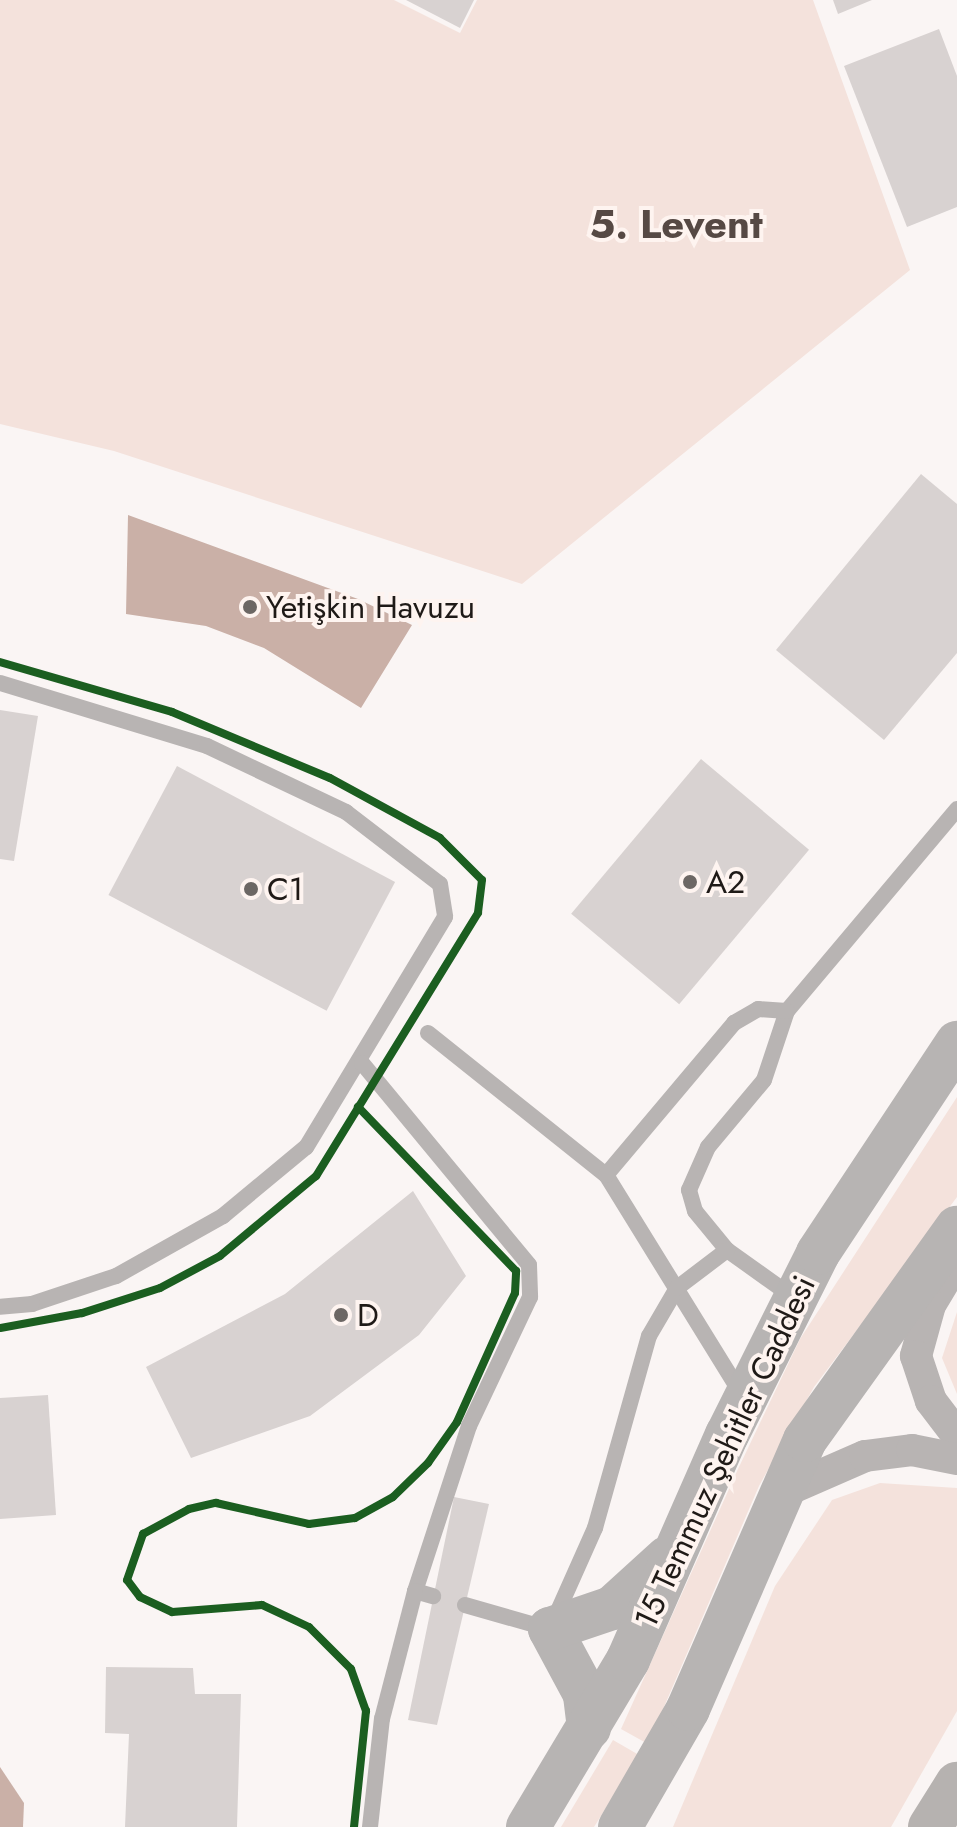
<!DOCTYPE html>
<html>
<head>
<meta charset="utf-8">
<style>
	body { margin:0 }
	#map { position:relative; width:957px; height:1827px; overflow:hidden; background:#faf5f4; font-family:Jost,sans-serif }
	div>[style] { position:absolute }
	.green>* { inset:0; background:#f4e2dc }
	.water>* { inset:0; background:#cab0a7 }
	.building>* { inset:0; background:#d8d2d1; transform-origin:0 0 }
	.lane>* { height:16px; margin:-8px; padding:0 8px; transform-origin:8px; border-radius:8px; background:#b8b4b3 }
	.street>* { height:32px; margin:-16px; padding:0 16px; transform-origin:16px; border-radius:16px; background:#b8b4b3 }
	.secondary>* { height:44px; margin:-22px; padding:0 22px; transform-origin:22px; border-radius:22px; background:#b7b4b3 }
	.highway>* { height:44px; margin:-22px; padding:0 22px; transform-origin:22px; border-radius:22px; background:#b6b2b0 }
	.cycleway>* { height:8px; margin:-4px; padding:0 4px; transform-origin:4px; border-radius:4px; background:#1b5e20 }
	.dots>* { width:22px; height:22px; translate:-50% -50%; box-sizing:border-box; border:4px solid #fef4f0; border-radius:50% }
	span { translate:-50% -50%; white-space:nowrap; text-align:center; line-height:1.15; -webkit-text-stroke:8px #fef4f0; paint-order:stroke }
	.poi-label { font-size:32px; color:#1f1a17 }
	.left { translate:0 -50%; text-align:left }
	.street-label { font-size:32px; color:#1f1a17 }
	.district-label { font-size:40px; color:#564944; font-weight:700 }
</style>
</head>
<body>
<div id="map">
	<div class="green">
		<div style="clip-path:polygon(0 0,394px 0,460px 33px,477px 0,813px 0,910px 270px,522px 584px,114px 451px,0 424px)"></div>
		<div style="clip-path:polygon(957px 1097px,957px 1197px,814px 1387px,759px 1486px,648px 1744px,621px 1729px,738px 1469px,800px 1339px)"></div>
		<div style="clip-path:polygon(957px 1312px,957px 1394px,942px 1358px)"></div>
		<div style="clip-path:polygon(880px 1483px,957px 1488px,957px 1711px,891px 1827px,673px 1827px,775px 1586px,832px 1500px)"></div>
		<div style="clip-path:polygon(613px 1740px,639px 1755px,594px 1827px,561px 1827px)"></div>
	</div>
	<div class="water">
		<div style="clip-path:polygon(128px 515px,358px 599px,412px 625px,361px 708px,264px 648px,206px 626px,126px 614px)"></div>
		<div style="clip-path:polygon(0 1767px,24px 1803px,23px 1827px,0 1827px)"></div>
	</div>
	<div class="building">
		<div style="clip-path:polygon(406px 0,474px 0,460px 28px)"></div>
		<div style="clip-path:polygon(833px 0,872px 0,838px 14px)"></div>
		<div style="clip-path:polygon(939px 29px,957px 76px,957px 207px,907px 227px,844px 66px)"></div>
		<div style="clip-path:polygon(921px 474px,957px 504px,957px 653px,884px 740px,776px 650px)"></div>
		<div style="clip-path:polygon(0 710px,38px 716px,14px 861px,0 859px)"></div>
		<div style="left:701px;top:759px;width:141px;height:202px;rotate:40deg"></div>
		<div style="left:177px;top:766px;width:247px;height:146px;rotate:28deg"></div>
		<div style="clip-path:polygon(413px 1191px,466px 1276px,419px 1335px,310px 1416px,191px 1458px,146px 1367px,285px 1294px)"></div>
		<div style="clip-path:polygon(48px 1395px,56px 1515px,0 1519px,0 1398px)"></div>
		<div style="clip-path:polygon(454px 1497px,489px 1504px,437px 1725px,408px 1720px)"></div>
		<div style="clip-path:polygon(106px 1667px,193px 1668px,195px 1694px,241px 1694px,237px 1827px,125px 1827px,129px 1734px,105px 1733px)"></div>
	</div>
	<div class="lane">
		<div style="left:0;top:683px;width:216px;rotate:16.9deg"></div>
		<div style="left:207px;top:746px;width:154px;rotate:25.4deg"></div>
		<div style="left:346px;top:812px;width:118px;rotate:37.5deg"></div>
		<div style="left:440px;top:884px;width:33px;rotate:81deg"></div>
		<div style="left:445px;top:917px;width:269px;rotate:121.1deg"></div>
		<div style="left:306px;top:1147px;width:108px;rotate:140.3deg"></div>
		<div style="left:223px;top:1216px;width:123px;rotate:150.7deg"></div>
		<div style="left:116px;top:1276px;width:89px;rotate:161.6deg"></div>
		<div style="left:32px;top:1304px;width:32px;rotate:175deg"></div>
		<div style="left:428px;top:1033px;width:228px;rotate:38.6deg"></div>
		<div style="left:362px;top:1063px;width:262px;rotate:50.4deg"></div>
		<div style="left:529px;top:1265px;width:32px;rotate:88deg"></div>
		<div style="left:530px;top:1297px;width:143px;rotate:115.3deg"></div>
		<div style="left:469px;top:1426px;width:174px;rotate:108.1deg"></div>
		<div style="left:415px;top:1591px;width:19px;rotate:16deg"></div>
		<div style="left:793px;top:1297px;width:81px;rotate:-144.5deg"></div>
		<div style="left:727px;top:1250px;width:50px;rotate:-129.4deg"></div>
		<div style="left:695px;top:1211px;width:22px;rotate:-106deg"></div>
		<div style="left:689px;top:1190px;width:47px;rotate:-66.2deg"></div>
		<div style="left:708px;top:1147px;width:87px;rotate:-50.1deg"></div>
		<div style="left:764px;top:1080px;width:73px;rotate:-71.6deg"></div>
		<div style="left:787px;top:1011px;width:264px;rotate:-49.9deg"></div>
		<div style="left:742px;top:1395px;width:259px;rotate:-121.7deg"></div>
		<div style="left:606px;top:1175px;width:199px;rotate:-49.9deg"></div>
		<div style="left:734px;top:1023px;width:28px;rotate:-30deg"></div>
		<div style="left:758px;top:1009px;width:29px;rotate:4deg"></div>
		<div style="left:465px;top:1605px;width:87px;rotate:15.9deg"></div>
		<div style="left:554px;top:1620px;width:101px;rotate:-66deg"></div>
		<div style="left:595px;top:1528px;width:199px;rotate:-74.3deg"></div>
		<div style="left:649px;top:1336px;width:56px;rotate:-59.7deg"></div>
		<div style="left:677px;top:1288px;width:63px;rotate:-37.2deg"></div>
		<div style="left:370px;top:1827px;width:109px;rotate:-83.7deg"></div>
		<div style="left:382px;top:1719px;width:132px;rotate:-75.5deg"></div>
	</div>
	<div class="street">
		<div style="left:955px;top:1263px;width:49px;rotate:120.8deg"></div>
		<div style="left:930px;top:1305px;width:53px;rotate:105.4deg"></div>
		<div style="left:916px;top:1356px;width:47px;rotate:71.6deg"></div>
		<div style="left:931px;top:1401px;width:43px;rotate:52.6deg"></div>
		<div style="left:778px;top:1494px;width:95px;rotate:-23.6deg"></div>
		<div style="left:865px;top:1456px;width:47px;rotate:-7.3deg"></div>
		<div style="left:912px;top:1450px;width:46px;rotate:11.3deg"></div>
	</div>
	<div class="secondary">
		<div style="left:589px;top:1728px;width:34px;rotate:-97deg"></div>
		<div style="left:585px;top:1694px;width:74px;rotate:-118.3deg"></div>
		<div style="left:550px;top:1629px;width:65px;rotate:-18.7deg"></div>
		<div style="left:612px;top:1608px;width:74px;rotate:-42.3deg"></div>
		<div style="left:528px;top:1827px;width:195px;rotate:-59.1deg"></div>
		<div style="left:628px;top:1660px;width:246px;rotate:-66.3deg"></div>
		<div style="left:727px;top:1435px;width:203px;rotate:-63.4deg"></div>
		<div style="left:818px;top:1253px;width:252px;rotate:-56.5deg"></div>
		<div style="left:620px;top:1827px;width:136px;rotate:-60deg"></div>
		<div style="left:688px;top:1709px;width:293px;rotate:-66.5deg"></div>
		<div style="left:805px;top:1440px;width:261px;rotate:-54.4deg"></div>
	</div>
	<div class="highway">
		<div style="left:930px;top:1827px;width:51px;rotate:-57.9deg"></div>
	</div>
	<div class="cycleway">
		<div style="left:0;top:662px;width:179px;rotate:16.2deg"></div>
		<div style="left:172px;top:712px;width:171px;rotate:22.7deg"></div>
		<div style="left:330px;top:778px;width:125px;rotate:28.6deg"></div>
		<div style="left:440px;top:838px;width:59px;rotate:45deg"></div>
		<div style="left:482px;top:880px;width:33px;rotate:97deg"></div>
		<div style="left:478px;top:913px;width:309px;rotate:121.6deg"></div>
		<div style="left:316px;top:1176px;width:125px;rotate:140.2deg"></div>
		<div style="left:220px;top:1256px;width:68px;rotate:151.9deg"></div>
		<div style="left:160px;top:1288px;width:82px;rotate:162.2deg"></div>
		<div style="left:82px;top:1313px;width:83px;rotate:169.6deg"></div>
		<div style="left:354px;top:1827px;width:117px;rotate:-84.1deg"></div>
		<div style="left:366px;top:1711px;width:45px;rotate:-109.7deg"></div>
		<div style="left:351px;top:1669px;width:59px;rotate:-135deg"></div>
		<div style="left:309px;top:1627px;width:52px;rotate:-154.9deg"></div>
		<div style="left:262px;top:1605px;width:90px;rotate:175.6deg"></div>
		<div style="left:172px;top:1612px;width:35px;rotate:-155deg"></div>
		<div style="left:140px;top:1597px;width:21px;rotate:-127deg"></div>
		<div style="left:127px;top:1580px;width:49px;rotate:-70.8deg"></div>
		<div style="left:143px;top:1534px;width:52px;rotate:-28.5deg"></div>
		<div style="left:189px;top:1509px;width:28px;rotate:-13deg"></div>
		<div style="left:216px;top:1503px;width:95px;rotate:12.7deg"></div>
		<div style="left:309px;top:1524px;width:46px;rotate:-7.4deg"></div>
		<div style="left:355px;top:1518px;width:43px;rotate:-28.9deg"></div>
		<div style="left:393px;top:1497px;width:49px;rotate:-44.2deg"></div>
		<div style="left:428px;top:1463px;width:50px;rotate:-54.7deg"></div>
		<div style="left:457px;top:1422px;width:141px;rotate:-65.8deg"></div>
		<div style="left:515px;top:1293px;width:22px;rotate:-87deg"></div>
		<div style="left:516px;top:1271px;width:228px;rotate:-133.9deg"></div>
	</div>
	<div class="dots">
		<div style="left:250px;top:607px;background:#6c6764"></div>
		<div style="left:690px;top:882px;background:#6c6764"></div>
		<div style="left:251px;top:889px;background:#6c6764"></div>
		<div style="left:341px;top:1315px;background:#6c6764"></div>
	</div>
	<div class="poi-label">
		<span class="left" style="left:266px;top:607px">Yetişkin Havuzu</span>
		<span class="left" style="left:706px;top:882px">A2</span>
		<span class="left" style="left:267px;top:889px">C1</span>
		<span class="left" style="left:357px;top:1315px">D</span>
	</div>
	<div class="street-label">
		<span style="left:725px;top:1452px;rotate:-65deg">15 Temmuz Şehitler Caddesi</span>
	</div>
	<div class="district-label">
		<span style="left:676px;top:224px">5. Levent</span>
	</div>
</div>
</body>
</html>
